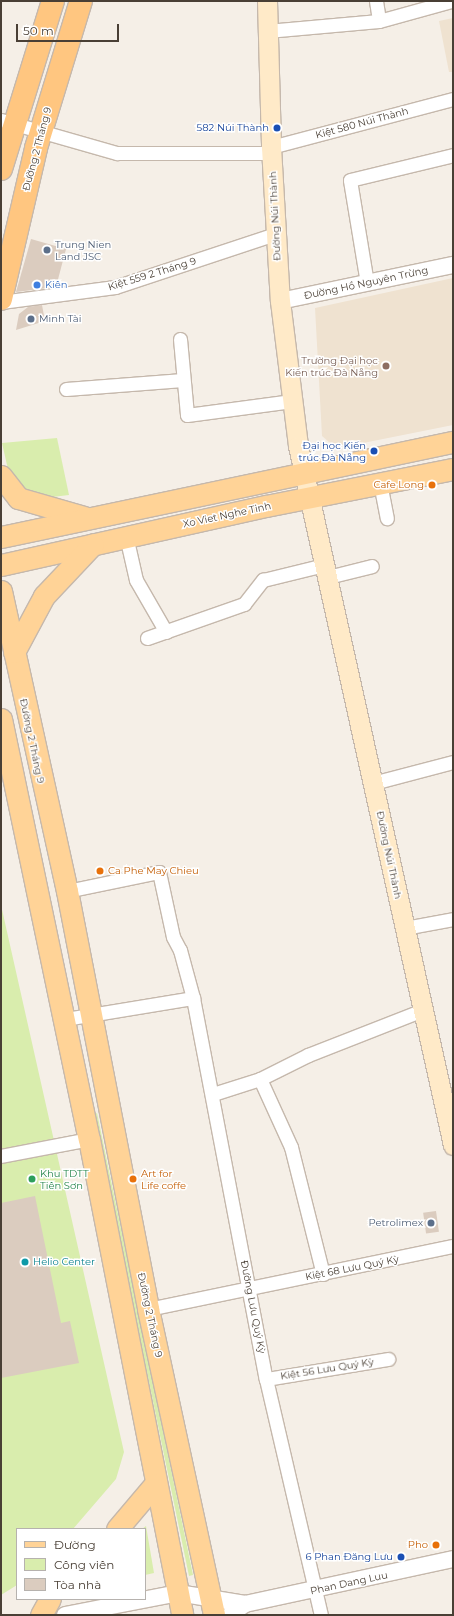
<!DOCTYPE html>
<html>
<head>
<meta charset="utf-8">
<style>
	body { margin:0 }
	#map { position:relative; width:454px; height:1616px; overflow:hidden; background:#f5efe7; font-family:Montserrat,sans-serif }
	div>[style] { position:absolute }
	.education>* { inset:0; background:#efe2d0 }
	.green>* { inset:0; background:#d9edad }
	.building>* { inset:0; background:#dbccbf; transform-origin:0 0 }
	.roads { filter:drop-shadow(1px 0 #c5b8ac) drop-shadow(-1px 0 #c5b8ac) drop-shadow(0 1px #c5b8ac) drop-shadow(0 -1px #c5b8ac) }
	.minor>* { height:13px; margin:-6.5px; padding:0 6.5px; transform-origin:6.5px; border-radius:6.5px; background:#fff }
	.tertiary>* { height:16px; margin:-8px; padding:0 8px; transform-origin:8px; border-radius:8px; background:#fff }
	.secondary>* { height:19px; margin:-9.5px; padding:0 9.5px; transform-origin:9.5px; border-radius:9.5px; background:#ffeac8 }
	.primary>* { height:21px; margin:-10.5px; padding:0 10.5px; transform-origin:10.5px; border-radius:10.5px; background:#ffd397 }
	.trunk>* { height:22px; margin:-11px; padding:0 11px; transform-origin:11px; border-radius:11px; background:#ffc680 }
	.dots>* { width:11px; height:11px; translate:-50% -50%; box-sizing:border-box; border:2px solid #fff; border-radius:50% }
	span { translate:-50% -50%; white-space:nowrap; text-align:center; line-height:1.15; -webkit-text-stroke:3px #fff; paint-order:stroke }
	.street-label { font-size:10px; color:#493f35 }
	.transit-label { font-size:10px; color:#164399 }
	.right { translate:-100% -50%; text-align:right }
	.service-label { font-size:10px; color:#4e5e75 }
	.left { translate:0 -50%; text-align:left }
	.shop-label { font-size:10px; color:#366cbe }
	.education-label { font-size:10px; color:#785e54 }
	.food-label { font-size:10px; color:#c56008 }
	.leisure-label { font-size:10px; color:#27864d }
	.culture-label { font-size:10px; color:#0d838f }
	.frame { position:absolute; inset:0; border:2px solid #493f35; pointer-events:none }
	.legend { position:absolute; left:16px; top:1528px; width:130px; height:72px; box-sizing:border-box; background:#fff; border:1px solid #b6b2ae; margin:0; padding:5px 7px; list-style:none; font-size:12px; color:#493f35 }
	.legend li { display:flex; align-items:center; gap:8px; height:20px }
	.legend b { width:20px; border:1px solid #b6b2ae }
	.scale { position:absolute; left:16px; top:24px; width:103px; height:18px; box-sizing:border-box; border:2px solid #493f35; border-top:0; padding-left:5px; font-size:12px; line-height:14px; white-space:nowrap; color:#493f35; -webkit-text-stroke:3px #fff; paint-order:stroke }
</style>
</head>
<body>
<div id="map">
	<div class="education">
		<div style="clip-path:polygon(453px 18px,453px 72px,449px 72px,439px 21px)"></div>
		<div style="clip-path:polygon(453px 278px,453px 425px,348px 446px,329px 442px,322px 436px,315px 308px)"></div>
	</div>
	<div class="green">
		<div style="clip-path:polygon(57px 438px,69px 495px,44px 498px,26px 493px,14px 480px,7px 465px,2px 443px)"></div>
		<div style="clip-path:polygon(1px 905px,124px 1452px,116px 1479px,73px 1529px,17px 1529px,17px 1585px,1px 1595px)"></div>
		<div style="clip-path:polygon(97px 1113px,193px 1575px,189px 1576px,94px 1115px)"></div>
		<div style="clip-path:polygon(146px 1526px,154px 1573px,145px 1575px,145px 1529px,142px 1529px)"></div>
	</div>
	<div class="building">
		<div style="clip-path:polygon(31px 239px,66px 249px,56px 287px,16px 292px)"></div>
		<div style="clip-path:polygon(42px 305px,45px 321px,16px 330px,19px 314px,28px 307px)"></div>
		<div style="clip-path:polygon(35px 1196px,61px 1323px,70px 1321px,79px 1363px,1px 1378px,1px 1203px)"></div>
		<div style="left:436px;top:1211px;width:21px;height:13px;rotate:82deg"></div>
	</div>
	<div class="roads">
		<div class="minor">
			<div style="left:376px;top:1px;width:20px;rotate:81deg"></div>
			<div style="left:267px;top:31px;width:112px;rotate:-5.1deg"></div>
			<div style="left:379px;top:21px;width:75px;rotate:-15.5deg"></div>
			<div style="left:1px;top:120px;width:121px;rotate:15.9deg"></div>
			<div style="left:117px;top:153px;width:154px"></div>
			<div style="left:271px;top:147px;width:188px;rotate:-14.8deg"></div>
			<div style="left:367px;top:283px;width:104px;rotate:-99.4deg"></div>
			<div style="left:350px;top:180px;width:106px;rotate:-13.6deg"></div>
			<div style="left:1px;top:302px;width:115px;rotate:-7.5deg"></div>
			<div style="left:115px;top:287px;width:169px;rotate:-18.3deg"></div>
			<div style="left:180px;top:339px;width:76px;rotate:84.7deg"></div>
			<div style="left:187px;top:415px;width:106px;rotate:-7.6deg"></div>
			<div style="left:66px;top:389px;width:117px;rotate:-4.4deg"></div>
			<div style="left:380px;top:483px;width:36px;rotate:79deg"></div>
			<div style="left:126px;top:536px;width:45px;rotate:77.2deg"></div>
			<div style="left:136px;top:580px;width:60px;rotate:60deg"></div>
			<div style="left:328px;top:577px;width:45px;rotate:-14deg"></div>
			<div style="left:147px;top:638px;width:103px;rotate:-19.3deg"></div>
			<div style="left:244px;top:604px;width:31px;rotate:-52deg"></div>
			<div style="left:263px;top:580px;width:63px;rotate:-13.8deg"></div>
			<div style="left:373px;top:783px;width:83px;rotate:-14.7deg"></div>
			<div style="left:67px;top:891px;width:94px;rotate:-11.7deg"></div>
			<div style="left:159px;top:872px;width:66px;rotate:77.8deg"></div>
			<div style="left:173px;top:937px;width:15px;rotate:62deg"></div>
			<div style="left:180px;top:950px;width:50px;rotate:74.8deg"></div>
			<div style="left:193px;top:998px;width:388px;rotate:79.2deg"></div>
			<div style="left:266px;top:1379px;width:242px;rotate:76.9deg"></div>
			<div style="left:405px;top:928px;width:49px;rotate:-10.6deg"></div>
			<div style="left:65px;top:1019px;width:130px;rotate:-9.3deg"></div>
			<div style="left:260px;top:1079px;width:75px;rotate:65.5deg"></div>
			<div style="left:291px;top:1147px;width:131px;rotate:75.9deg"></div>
			<div style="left:213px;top:1094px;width:49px;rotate:-17.7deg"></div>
			<div style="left:260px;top:1079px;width:54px;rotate:-26.6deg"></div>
			<div style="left:308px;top:1055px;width:123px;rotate:-21.4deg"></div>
			<div style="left:1px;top:1156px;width:90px;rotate:-10.9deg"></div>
			<div style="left:148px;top:1309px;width:311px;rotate:-11.7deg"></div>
			<div style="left:266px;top:1379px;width:124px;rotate:-9.3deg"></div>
		</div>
		<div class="tertiary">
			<div style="left:280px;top:301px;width:177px;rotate:-11.8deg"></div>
			<div style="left:65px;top:1615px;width:115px;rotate:-11deg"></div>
			<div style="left:178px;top:1593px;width:68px;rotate:9.3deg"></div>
			<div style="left:245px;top:1604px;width:213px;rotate:-12.2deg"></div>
			<div style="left:230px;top:1615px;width:19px;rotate:-36deg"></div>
		</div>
		<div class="secondary">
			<div style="left:267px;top:1px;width:146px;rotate:88.4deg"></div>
			<div style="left:271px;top:147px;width:154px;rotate:86.7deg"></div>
			<div style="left:280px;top:301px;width:146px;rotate:82.9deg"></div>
			<div style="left:298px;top:446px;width:716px;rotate:77.5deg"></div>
		</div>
		<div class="primary">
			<div style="left:1px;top:476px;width:28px;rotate:52deg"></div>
			<div style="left:18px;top:498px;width:69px;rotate:16.1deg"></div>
			<div style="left:1px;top:537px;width:462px;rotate:-11.9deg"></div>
			<div style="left:1px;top:565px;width:271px;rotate:-12.6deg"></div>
			<div style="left:266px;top:506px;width:191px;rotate:-11.2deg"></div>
			<div style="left:1px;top:591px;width:307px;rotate:77.6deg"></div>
			<div style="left:67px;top:891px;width:426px;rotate:79deg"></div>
			<div style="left:148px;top:1309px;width:313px;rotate:77.8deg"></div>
			<div style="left:14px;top:652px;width:64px;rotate:-61.8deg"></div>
			<div style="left:44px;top:596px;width:71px;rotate:-46.7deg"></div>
			<div style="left:1px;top:719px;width:429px;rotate:78.2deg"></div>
			<div style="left:89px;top:1139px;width:485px;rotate:78.9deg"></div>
			<div style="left:117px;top:1529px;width:59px;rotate:-49.8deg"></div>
			<div style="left:41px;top:1615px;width:18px;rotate:-61deg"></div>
		</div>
		<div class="trunk">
			<div style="left:1px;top:169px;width:176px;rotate:-72.8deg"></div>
			<div style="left:1px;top:299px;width:155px;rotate:-76.9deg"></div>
			<div style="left:36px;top:148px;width:154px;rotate:-73deg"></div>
		</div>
	</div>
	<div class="dots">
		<div style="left:277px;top:128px;background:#1a4fb4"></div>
		<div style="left:47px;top:250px;background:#5c6f8a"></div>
		<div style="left:37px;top:285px;background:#3f7fe0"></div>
		<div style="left:31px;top:319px;background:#5c6f8a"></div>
		<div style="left:386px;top:366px;background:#8d6e63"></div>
		<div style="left:374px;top:451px;background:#1a4fb4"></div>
		<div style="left:432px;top:485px;background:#e8710a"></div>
		<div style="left:100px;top:871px;background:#e8710a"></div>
		<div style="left:32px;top:1179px;background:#2e9e5b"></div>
		<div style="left:133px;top:1179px;background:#e8710a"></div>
		<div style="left:431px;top:1223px;background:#5c6f8a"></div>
		<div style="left:25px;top:1262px;background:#0f9aa8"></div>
		<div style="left:436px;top:1545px;background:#e8710a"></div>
		<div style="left:401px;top:1557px;background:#1a4fb4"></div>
	</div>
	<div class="street-label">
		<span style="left:362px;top:123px;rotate:-15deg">Kiệt 580 Núi Thành</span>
		<span style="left:37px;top:149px;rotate:-75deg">Đường 2 Tháng 9</span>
		<span style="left:275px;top:216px;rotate:-93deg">Đường Núi Thành</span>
		<span style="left:152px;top:274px;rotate:-17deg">Kiệt 559 2 Tháng 9</span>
		<span style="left:366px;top:283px;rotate:-12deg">Đường Hồ Nguyên Trừng</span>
		<span style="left:227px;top:515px;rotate:-12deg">Xo Viet Nghe Tinh</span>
		<span style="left:32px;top:741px;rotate:78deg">Đường 2 Tháng 9</span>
		<span style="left:389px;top:855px;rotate:78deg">Đường Núi Thành</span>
		<span style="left:352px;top:1268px;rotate:-11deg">Kiệt 68 Lưu Quý Kỳ</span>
		<span style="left:253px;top:1307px;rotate:79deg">Đường Lưu Quý Kỳ</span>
		<span style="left:150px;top:1315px;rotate:78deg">Đường 2 Tháng 9</span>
		<span style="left:327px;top:1369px;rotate:-9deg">Kiệt 56 Lưu Quý Kỳ</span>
		<span style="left:349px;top:1583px;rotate:-12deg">Phan Dang Luu</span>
	</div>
	<div class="transit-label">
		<span class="right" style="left:269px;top:128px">582 Núi Thành</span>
		<span class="right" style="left:366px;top:451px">Đại học Kiến<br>trúc Đà Nẵng</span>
		<span class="right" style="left:393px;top:1557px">6 Phan Đăng Lưu</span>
	</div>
	<div class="service-label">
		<span class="left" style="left:55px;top:250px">Trung Nien<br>Land JSC</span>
		<span class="left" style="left:39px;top:319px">Minh Tài</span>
		<span class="right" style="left:423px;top:1223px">Petrolimex</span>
	</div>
	<div class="shop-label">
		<span class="left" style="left:45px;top:285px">Kiên</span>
	</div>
	<div class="education-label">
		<span class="right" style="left:378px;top:366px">Trường Đại học<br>Kiến trúc Đà Nẵng</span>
	</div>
	<div class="food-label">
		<span class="right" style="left:424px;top:485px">Cafe Long</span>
		<span class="left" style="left:108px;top:871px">Ca Phe May Chieu</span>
		<span class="left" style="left:141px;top:1179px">Art for<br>Life coffe</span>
		<span class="right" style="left:428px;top:1545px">Pho</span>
	</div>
	<div class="leisure-label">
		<span class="left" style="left:40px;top:1179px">Khu TDTT<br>Tiên Sơn</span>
	</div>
	<div class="culture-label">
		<span class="left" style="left:33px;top:1262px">Helio Center</span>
	</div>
	<div class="frame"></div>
	<ul class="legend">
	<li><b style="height:5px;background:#ffd397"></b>Đường</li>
	<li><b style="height:11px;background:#d9edad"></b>Công viên</li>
	<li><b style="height:11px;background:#dbccbf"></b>Tòa nhà</li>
	</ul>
	<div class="scale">50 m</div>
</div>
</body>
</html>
